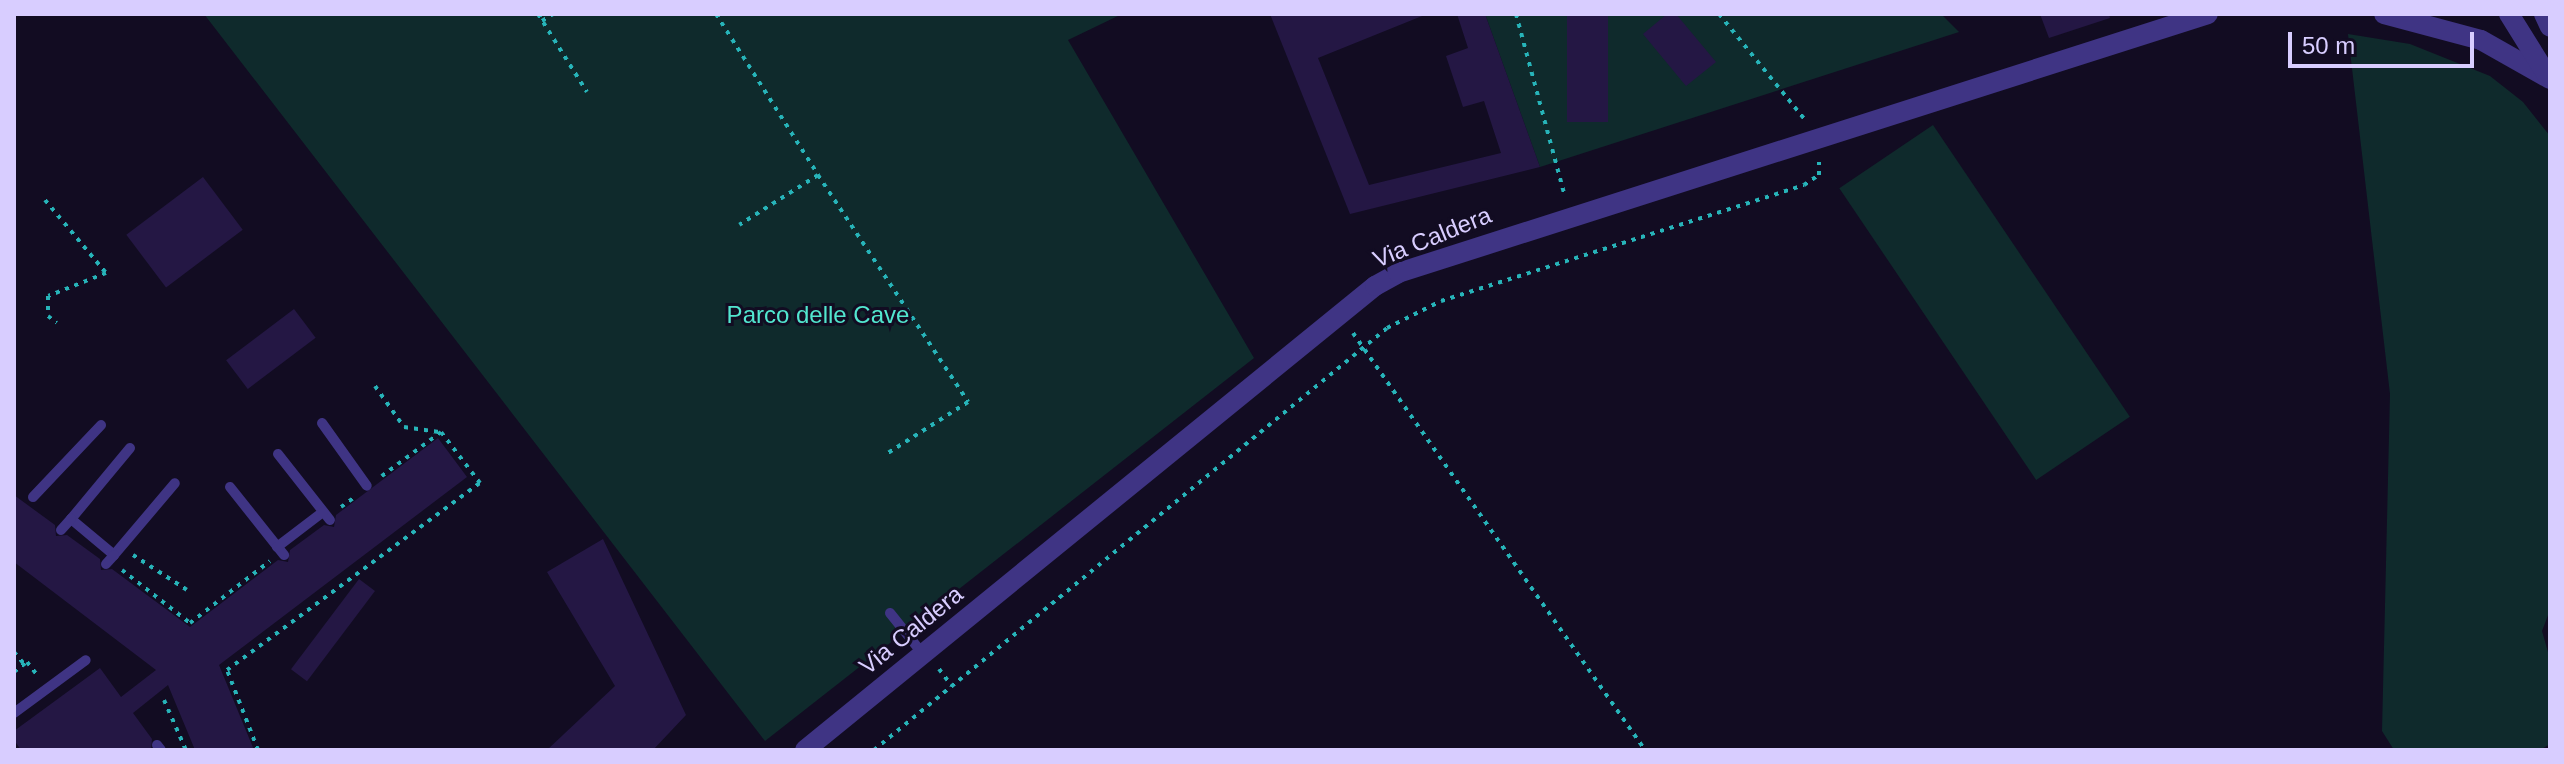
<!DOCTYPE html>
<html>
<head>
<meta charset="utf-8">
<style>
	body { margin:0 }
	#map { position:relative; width:2564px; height:764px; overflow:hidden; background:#120c22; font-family:Helvetica,sans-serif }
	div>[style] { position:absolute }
	.green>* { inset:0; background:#0f2a2c; transform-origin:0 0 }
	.building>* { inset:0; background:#241744; transform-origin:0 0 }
	.path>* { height:4px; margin-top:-2px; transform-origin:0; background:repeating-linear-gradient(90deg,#27b4b9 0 4px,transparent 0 10px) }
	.service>* { height:10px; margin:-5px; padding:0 5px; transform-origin:5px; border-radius:5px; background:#3f3484 }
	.tertiary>* { height:20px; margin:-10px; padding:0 10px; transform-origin:10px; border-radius:10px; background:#3f3484 }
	span { translate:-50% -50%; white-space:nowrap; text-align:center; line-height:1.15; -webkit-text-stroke:6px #120c22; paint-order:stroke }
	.street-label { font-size:24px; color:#d8cdff }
	.park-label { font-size:24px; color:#52e6cf }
	.frame { position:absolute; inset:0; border:16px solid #d8cdff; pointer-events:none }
	.scale { position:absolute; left:2288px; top:32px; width:186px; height:36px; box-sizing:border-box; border:4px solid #d8cdff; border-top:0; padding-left:10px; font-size:24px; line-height:28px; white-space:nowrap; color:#d8cdff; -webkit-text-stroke:6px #120c22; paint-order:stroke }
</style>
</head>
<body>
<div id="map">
	<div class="green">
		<div style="clip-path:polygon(204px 14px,1122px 14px,1068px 40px,1254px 358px,765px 741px)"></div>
		<div style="clip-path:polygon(1485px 14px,1941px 14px,1959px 32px,1540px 167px)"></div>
		<div style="clip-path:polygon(2348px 34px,2410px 44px,2490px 76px,2523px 102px,2550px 136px,2550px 610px,2542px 631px,2550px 659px,2550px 744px,2540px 750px,2394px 750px,2382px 731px,2390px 394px)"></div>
		<div style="left:1933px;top:125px;width:352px;height:113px;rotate:56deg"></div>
	</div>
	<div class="building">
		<div style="clip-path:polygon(1270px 14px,1427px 14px,1318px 58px,1369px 185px,1501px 153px,1484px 101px,1463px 107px,1446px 56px,1468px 48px,1457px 14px,1485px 14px,1540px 167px,1350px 214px)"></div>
		<div style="left:1567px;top:14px;width:41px;height:108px"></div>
		<div style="clip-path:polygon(1667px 14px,1676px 14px,1716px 62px,1686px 86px,1643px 34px)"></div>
		<div style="clip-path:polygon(2040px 14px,2109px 14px,2110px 18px,2049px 38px)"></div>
		<div style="left:203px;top:177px;width:66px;height:96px;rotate:53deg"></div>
		<div style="left:294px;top:309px;width:36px;height:85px;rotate:53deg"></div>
		<div style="clip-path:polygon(438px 438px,467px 477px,219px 665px,254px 750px,195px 750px,168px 685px,133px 713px,152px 739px,151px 750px,21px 750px,14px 740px,14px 731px,100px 668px,121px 697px,156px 670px,14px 562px,14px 495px,55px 525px,56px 536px,67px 535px,100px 559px,101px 570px,112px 569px,190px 627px,278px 560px,288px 562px,290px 550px,324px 525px,334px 527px,336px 515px)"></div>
		<div style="clip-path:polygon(603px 539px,686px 715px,653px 750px,547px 750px,615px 686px,547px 572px)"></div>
		<div style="left:359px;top:579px;width:20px;height:113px;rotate:37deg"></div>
	</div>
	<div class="path">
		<div style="left:403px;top:14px;width:4px"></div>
		<div style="left:538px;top:14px;width:92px;rotate:57.9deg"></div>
		<div style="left:716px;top:14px;width:191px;rotate:57.6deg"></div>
		<div style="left:818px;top:175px;width:93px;rotate:147.7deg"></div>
		<div style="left:1516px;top:14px;width:189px;rotate:75deg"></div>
		<div style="left:1719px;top:14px;width:136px;rotate:50.9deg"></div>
		<div style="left:542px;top:21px;width:13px;rotate:-32deg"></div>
		<div style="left:818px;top:175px;width:272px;rotate:56.5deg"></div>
		<div style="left:968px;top:402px;width:95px;rotate:147.5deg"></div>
		<div style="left:45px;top:200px;width:95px;rotate:50.1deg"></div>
		<div style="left:106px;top:273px;width:62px;rotate:158.4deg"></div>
		<div style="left:48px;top:296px;width:20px;rotate:90deg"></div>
		<div style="left:48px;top:316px;width:11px;rotate:38deg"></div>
		<div style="left:1353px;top:333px;width:509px;rotate:55deg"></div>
		<div style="left:375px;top:386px;width:50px;rotate:54.7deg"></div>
		<div style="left:404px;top:427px;width:37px;rotate:8deg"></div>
		<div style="left:341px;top:507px;width:19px;rotate:-36deg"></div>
		<div style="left:133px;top:555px;width:64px;rotate:32.9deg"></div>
		<div style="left:122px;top:570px;width:86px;rotate:37.9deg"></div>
		<div style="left:190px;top:623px;width:101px;rotate:-37.8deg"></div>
		<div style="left:14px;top:652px;width:16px;rotate:50deg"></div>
		<div style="left:939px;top:669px;width:21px;rotate:53deg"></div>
		<div style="left:14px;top:672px;width:16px;rotate:-38deg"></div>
		<div style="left:27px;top:662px;width:18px;rotate:52deg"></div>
		<div style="left:164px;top:700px;width:55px;rotate:66.3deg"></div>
		<div style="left:258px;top:750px;width:86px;rotate:-111.2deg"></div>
		<div style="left:227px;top:670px;width:315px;rotate:-36.5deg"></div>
		<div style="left:480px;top:483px;width:64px;rotate:-127.4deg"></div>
		<div style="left:441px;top:432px;width:74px;rotate:143.3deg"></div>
		<div style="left:874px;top:750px;width:664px;rotate:-39.44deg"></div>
		<div style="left:1387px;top:328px;width:60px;rotate:-26.6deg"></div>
		<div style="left:1441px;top:301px;width:381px;rotate:-17.7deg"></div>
		<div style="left:1804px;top:185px;width:18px;rotate:-34deg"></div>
		<div style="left:1819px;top:175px;width:13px;rotate:-90deg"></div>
	</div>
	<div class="service">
		<div style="left:322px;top:423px;width:77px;rotate:54.5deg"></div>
		<div style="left:130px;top:448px;width:92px;rotate:129.7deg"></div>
		<div style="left:71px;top:519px;width:56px;rotate:39.9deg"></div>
		<div style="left:114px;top:555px;width:94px;rotate:-49.7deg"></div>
		<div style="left:278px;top:454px;width:84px;rotate:51.8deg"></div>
		<div style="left:230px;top:487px;width:87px;rotate:51.5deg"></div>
		<div style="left:33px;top:497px;width:99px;rotate:-46.6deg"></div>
		<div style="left:61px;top:530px;width:15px;rotate:-48deg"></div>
		<div style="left:277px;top:547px;width:58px;rotate:-37.3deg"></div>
		<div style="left:106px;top:564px;width:12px;rotate:-48deg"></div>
		<div style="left:890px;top:613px;width:53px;rotate:51.2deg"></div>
		<div style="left:14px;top:713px;width:89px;rotate:-36.4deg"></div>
		<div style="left:157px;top:745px;width:6px;rotate:51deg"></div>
	</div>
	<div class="tertiary">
		<div style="left:2384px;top:14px;width:100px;rotate:15deg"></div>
		<div style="left:2481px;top:40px;width:79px;rotate:29.5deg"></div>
		<div style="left:2509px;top:14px;width:72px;rotate:58.1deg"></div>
		<div style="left:2544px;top:14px;width:14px;rotate:65deg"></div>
		<div style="left:805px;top:750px;width:735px;rotate:-39.15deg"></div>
		<div style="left:1375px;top:286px;width:26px;rotate:-29deg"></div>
		<div style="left:1398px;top:273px;width:850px;rotate:-17.73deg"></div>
	</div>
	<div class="street-label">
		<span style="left:1432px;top:237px;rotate:-22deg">Via Caldera</span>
		<span style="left:911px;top:630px;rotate:-39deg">Via Caldera</span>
	</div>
	<div class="park-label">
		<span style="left:818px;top:315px">Parco delle Cave</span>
	</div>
	<div class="frame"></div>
	<div class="scale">50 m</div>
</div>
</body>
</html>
